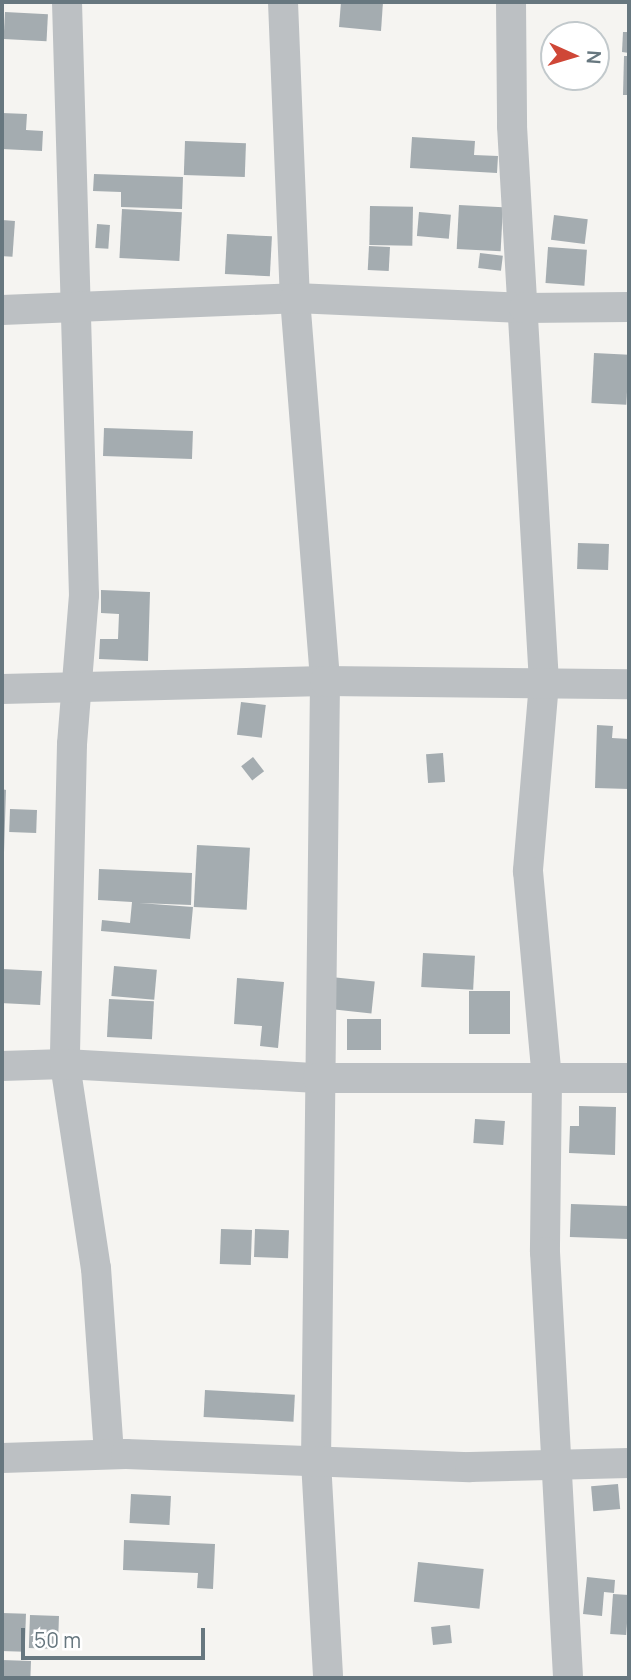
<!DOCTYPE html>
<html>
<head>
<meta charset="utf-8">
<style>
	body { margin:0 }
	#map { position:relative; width:631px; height:1680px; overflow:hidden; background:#f5f4f1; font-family:Manrope,sans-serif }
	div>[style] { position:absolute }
	.building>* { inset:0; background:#a4acb0; transform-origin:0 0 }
	.minor>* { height:30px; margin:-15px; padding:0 15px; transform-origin:15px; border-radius:15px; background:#bcc0c3 }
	span { translate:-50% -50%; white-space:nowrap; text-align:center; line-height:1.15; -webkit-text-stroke:7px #fff; paint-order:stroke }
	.frame { position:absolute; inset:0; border:4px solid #67777f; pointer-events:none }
	.north { position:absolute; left:540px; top:21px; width:70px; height:70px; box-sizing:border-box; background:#fff; border:2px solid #c2c9cc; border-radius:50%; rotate:94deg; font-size:19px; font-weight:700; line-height:28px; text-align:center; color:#67777f }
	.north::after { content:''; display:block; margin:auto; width:24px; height:32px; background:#cf4737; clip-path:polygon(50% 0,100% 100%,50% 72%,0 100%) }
	.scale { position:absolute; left:21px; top:1628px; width:184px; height:32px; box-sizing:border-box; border:4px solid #67777f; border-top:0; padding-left:9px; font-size:21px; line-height:24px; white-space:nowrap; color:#67777f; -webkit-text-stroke:5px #fff; paint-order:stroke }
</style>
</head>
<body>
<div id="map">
	<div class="building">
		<div style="clip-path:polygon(341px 2px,383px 2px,381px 31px,339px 27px)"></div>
		<div style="left:5px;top:12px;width:43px;height:27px;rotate:3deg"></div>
		<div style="clip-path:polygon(623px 32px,629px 32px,629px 53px,622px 52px)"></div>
		<div style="clip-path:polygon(624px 56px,629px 56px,629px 95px,623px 95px)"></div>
		<div style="clip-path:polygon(2px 113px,27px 114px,26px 130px,43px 131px,42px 151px,2px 149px)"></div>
		<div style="clip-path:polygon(412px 137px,475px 141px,474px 155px,498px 156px,497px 173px,410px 168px)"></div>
		<div style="left:185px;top:141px;width:61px;height:34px;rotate:2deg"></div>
		<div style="clip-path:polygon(94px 174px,183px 177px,182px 209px,121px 207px,121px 192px,93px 191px)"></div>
		<div style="left:459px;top:205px;width:44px;height:44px;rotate:3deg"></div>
		<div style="left:370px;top:206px;width:43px;height:39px;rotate:1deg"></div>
		<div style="left:122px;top:209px;width:60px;height:49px;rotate:3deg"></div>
		<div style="left:419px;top:212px;width:32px;height:24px;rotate:5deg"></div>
		<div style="left:554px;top:215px;width:34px;height:25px;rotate:7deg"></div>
		<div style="left:2px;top:220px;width:13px;height:36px;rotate:4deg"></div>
		<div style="left:97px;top:224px;width:13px;height:24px;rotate:4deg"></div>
		<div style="left:227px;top:234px;width:45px;height:40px;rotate:3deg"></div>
		<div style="left:369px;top:246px;width:21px;height:24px;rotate:3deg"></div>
		<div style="left:548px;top:247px;width:39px;height:36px;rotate:4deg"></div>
		<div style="left:480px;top:253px;width:23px;height:15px;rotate:7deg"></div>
		<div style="left:594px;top:353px;width:35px;height:50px;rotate:3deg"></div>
		<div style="left:104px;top:428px;width:89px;height:28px;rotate:2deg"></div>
		<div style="left:578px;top:543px;width:31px;height:26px;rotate:2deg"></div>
		<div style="clip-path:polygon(101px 590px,150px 592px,148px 661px,99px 659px,100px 639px,118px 639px,119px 614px,101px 613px)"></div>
		<div style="left:241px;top:702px;width:25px;height:33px;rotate:7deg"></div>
		<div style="clip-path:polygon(597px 725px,613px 726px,612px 738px,629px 739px,629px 789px,595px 788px)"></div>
		<div style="left:443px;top:753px;width:29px;height:17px;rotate:86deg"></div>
		<div style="left:253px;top:757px;width:18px;height:15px;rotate:52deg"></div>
		<div style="clip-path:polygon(2px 789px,6px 790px,4px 852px,2px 852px)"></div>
		<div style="left:10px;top:809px;width:27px;height:23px;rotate:2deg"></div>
		<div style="left:197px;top:845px;width:53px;height:62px;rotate:3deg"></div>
		<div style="clip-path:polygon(99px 869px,192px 873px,191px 905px,139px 903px,193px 907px,190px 939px,101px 931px,102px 920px,130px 923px,132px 902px,98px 900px)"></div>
		<div style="left:423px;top:953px;width:52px;height:34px;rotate:3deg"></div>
		<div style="left:114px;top:966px;width:43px;height:30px;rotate:5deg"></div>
		<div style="left:2px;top:969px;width:40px;height:34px;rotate:3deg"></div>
		<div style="left:331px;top:977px;width:44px;height:32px;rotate:6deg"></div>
		<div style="clip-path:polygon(237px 978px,284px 982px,278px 1048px,260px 1046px,262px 1026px,234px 1024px)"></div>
		<div style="left:469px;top:991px;width:41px;height:43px"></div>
		<div style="left:109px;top:999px;width:45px;height:38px;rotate:3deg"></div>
		<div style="left:347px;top:1019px;width:34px;height:31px"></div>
		<div style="clip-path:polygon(579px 1106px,616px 1107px,615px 1155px,569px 1153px,570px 1126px,579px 1126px)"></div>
		<div style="left:475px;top:1119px;width:30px;height:24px;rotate:4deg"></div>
		<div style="left:571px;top:1204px;width:58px;height:33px;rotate:2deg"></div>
		<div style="left:221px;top:1229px;width:31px;height:35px;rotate:2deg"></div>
		<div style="left:255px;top:1229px;width:34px;height:28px;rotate:2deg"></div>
		<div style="left:205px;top:1390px;width:90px;height:27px;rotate:3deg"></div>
		<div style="left:618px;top:1484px;width:25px;height:27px;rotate:85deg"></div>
		<div style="left:131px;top:1494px;width:40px;height:29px;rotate:3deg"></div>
		<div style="clip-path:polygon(124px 1540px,215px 1544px,213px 1589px,197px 1588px,198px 1573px,123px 1570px)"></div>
		<div style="left:418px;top:1562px;width:66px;height:40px;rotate:6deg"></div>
		<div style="clip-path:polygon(587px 1577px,615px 1580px,614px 1593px,604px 1592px,602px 1616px,583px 1614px)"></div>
		<div style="left:613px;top:1594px;width:16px;height:40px;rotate:4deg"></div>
		<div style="left:2px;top:1613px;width:24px;height:38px;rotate:2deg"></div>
		<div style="left:30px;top:1615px;width:29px;height:33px;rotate:2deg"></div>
		<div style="left:450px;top:1625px;width:18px;height:19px;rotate:84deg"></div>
		<div style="left:2px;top:1660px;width:29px;height:18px;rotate:2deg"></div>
	</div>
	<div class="minor">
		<div style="left:67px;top:2px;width:593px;rotate:88.36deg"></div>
		<div style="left:84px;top:595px;width:149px;rotate:94.6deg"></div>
		<div style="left:72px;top:744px;width:320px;rotate:91.3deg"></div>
		<div style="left:65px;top:1064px;width:206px;rotate:81.4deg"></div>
		<div style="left:96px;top:1268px;width:186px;rotate:86deg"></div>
		<div style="left:283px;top:2px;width:296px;rotate:87.7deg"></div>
		<div style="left:295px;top:298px;width:384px;rotate:85.5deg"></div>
		<div style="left:325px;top:681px;width:780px;rotate:90.66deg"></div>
		<div style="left:316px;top:1461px;width:217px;rotate:86.8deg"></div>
		<div style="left:511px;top:2px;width:124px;rotate:89.5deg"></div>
		<div style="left:512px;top:126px;width:558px;rotate:86.71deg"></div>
		<div style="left:544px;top:683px;width:189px;rotate:94.9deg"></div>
		<div style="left:528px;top:871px;width:211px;rotate:84.8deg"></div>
		<div style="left:547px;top:1081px;width:171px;rotate:90.7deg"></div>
		<div style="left:545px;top:1252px;width:427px;rotate:86.9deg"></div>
		<div style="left:2px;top:310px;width:293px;rotate:-2.3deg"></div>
		<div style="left:295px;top:298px;width:229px;rotate:2.5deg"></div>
		<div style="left:524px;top:308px;width:105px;rotate:-0.5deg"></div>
		<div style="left:2px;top:689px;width:323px;rotate:-1.4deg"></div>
		<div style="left:325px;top:681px;width:304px;rotate:0.6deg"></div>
		<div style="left:2px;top:1066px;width:63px;rotate:-1.8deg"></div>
		<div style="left:65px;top:1064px;width:253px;rotate:3.2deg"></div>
		<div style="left:318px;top:1078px;width:311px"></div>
		<div style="left:2px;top:1458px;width:124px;rotate:-1.8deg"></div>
		<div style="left:126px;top:1454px;width:344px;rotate:2.2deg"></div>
		<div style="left:470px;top:1467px;width:159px;rotate:-1.4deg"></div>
	</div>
	<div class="frame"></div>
	<div class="north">N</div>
	<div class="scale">50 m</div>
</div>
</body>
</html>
